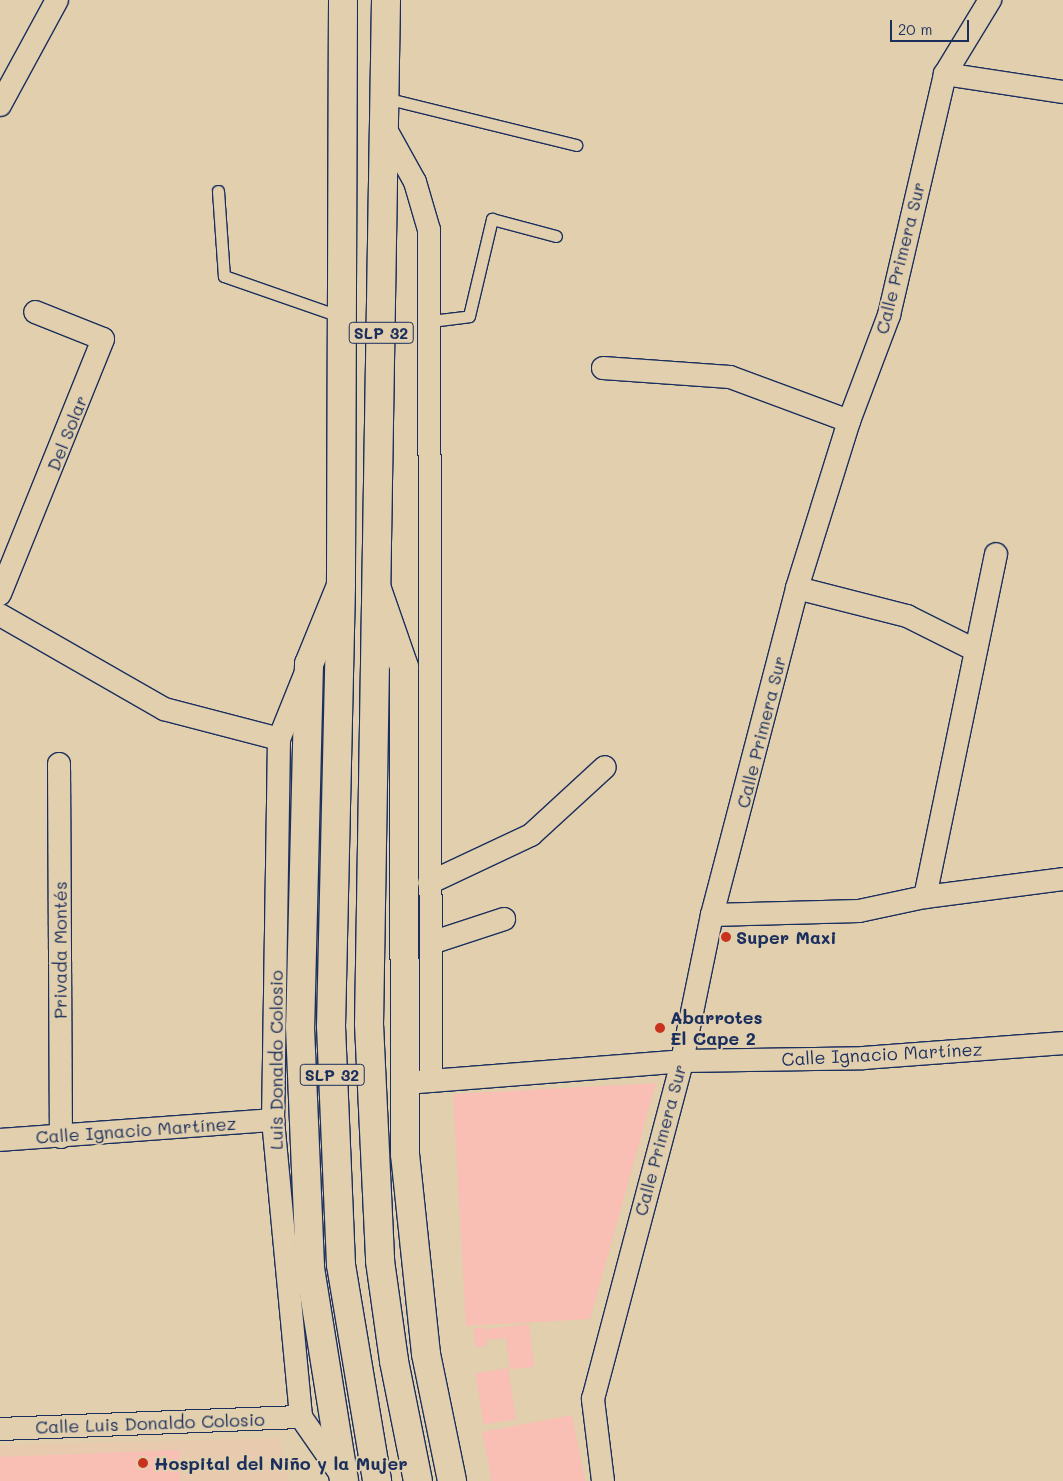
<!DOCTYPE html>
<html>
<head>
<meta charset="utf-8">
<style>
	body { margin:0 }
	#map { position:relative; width:1063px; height:1481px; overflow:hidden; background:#e1cfad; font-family:Mali,sans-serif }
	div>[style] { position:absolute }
	.built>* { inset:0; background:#e8caaf }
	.building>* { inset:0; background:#f9beb4; transform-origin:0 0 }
	.roads { filter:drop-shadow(1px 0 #1b2f5e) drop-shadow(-1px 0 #1b2f5e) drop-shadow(0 1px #1b2f5e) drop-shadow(0 -1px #1b2f5e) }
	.lane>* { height:11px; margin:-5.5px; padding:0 5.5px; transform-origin:5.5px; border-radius:5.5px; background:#e1cfad }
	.street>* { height:22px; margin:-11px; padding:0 11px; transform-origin:11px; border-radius:11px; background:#e1cfad }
	.secondary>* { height:28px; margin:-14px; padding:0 14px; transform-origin:14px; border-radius:14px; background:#e1cfad }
	.highway>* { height:28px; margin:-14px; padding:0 14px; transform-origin:14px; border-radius:14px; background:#e1cfad }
	.dots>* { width:14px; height:14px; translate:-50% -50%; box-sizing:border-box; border:2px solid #e1cfad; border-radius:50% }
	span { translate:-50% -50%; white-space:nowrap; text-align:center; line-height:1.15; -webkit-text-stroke:4px #e1cfad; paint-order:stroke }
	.shield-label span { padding:1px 4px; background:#e1cfad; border:1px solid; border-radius:4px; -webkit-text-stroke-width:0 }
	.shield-label { font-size:16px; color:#1b2f5e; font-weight:700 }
	.street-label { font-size:18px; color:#1b2f5e }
	.poi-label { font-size:18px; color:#1b2f5e; font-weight:700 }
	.left { translate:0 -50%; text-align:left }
	.scale { position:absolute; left:890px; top:20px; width:79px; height:22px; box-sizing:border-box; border:2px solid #1b2f5e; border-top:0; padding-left:6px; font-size:15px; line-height:18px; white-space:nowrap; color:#1b2f5e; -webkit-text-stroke:4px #e1cfad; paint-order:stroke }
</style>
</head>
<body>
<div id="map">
	<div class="built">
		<div style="clip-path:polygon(279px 1438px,289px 1481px,0 1481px,0 1445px)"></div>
	</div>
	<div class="building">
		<div style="clip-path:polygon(656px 1083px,590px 1319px,466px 1326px,453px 1094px)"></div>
		<div style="clip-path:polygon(529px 1324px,534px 1367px,510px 1369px,506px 1338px,487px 1340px,485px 1329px)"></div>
		<div style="left:484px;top:1327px;width:19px;height:11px;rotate:81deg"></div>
		<div style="left:508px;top:1368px;width:52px;height:33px;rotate:81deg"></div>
		<div style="clip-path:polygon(572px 1415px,585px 1481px,492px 1481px,482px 1432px)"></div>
		<div style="clip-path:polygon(179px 1450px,180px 1481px,0 1481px,0 1457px)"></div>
	</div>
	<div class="roads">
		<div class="lane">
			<div style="left:385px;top:98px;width:197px;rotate:13.8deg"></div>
			<div style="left:218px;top:191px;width:85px;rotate:86deg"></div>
			<div style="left:224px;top:276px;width:125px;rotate:19.2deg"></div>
			<div style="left:431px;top:321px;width:38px;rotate:-7deg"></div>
			<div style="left:469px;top:316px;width:100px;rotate:-76.7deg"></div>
			<div style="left:492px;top:219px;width:66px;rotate:14.9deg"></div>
		</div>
		<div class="street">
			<div style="left:945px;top:74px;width:119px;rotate:8.7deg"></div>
			<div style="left:0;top:105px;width:119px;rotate:-61.5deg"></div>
			<div style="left:384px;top:126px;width:64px;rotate:61deg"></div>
			<div style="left:415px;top:182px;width:50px;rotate:73.7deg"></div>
			<div style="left:429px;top:230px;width:851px;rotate:89.87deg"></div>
			<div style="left:603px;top:368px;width:127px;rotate:4.1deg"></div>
			<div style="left:730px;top:377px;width:127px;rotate:20.3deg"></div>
			<div style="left:797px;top:588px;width:114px;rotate:14.3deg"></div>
			<div style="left:907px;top:616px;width:76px;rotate:26.6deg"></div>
			<div style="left:0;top:594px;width:275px;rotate:-68deg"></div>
			<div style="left:103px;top:339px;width:73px;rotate:-158.3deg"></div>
			<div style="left:0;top:615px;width:189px;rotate:29.8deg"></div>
			<div style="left:164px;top:709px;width:119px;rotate:14.6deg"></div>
			<div style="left:306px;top:672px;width:72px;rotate:111.9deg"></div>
			<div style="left:279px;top:739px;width:381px;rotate:90.9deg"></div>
			<div style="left:273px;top:1120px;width:298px;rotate:84.6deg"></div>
			<div style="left:301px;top:1417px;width:72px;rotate:55.2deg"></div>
			<div style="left:59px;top:764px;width:373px;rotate:89.7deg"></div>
			<div style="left:429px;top:883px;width:113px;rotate:-25.2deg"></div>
			<div style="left:531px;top:835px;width:100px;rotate:-42.6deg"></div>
			<div style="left:925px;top:897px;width:350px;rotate:-78.3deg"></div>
			<div style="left:712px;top:915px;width:147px;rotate:-1.6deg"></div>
			<div style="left:859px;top:911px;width:67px;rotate:-12deg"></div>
			<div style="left:925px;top:897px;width:139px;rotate:-7.4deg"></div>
			<div style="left:431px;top:943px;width:77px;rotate:-18.2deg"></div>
			<div style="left:418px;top:1082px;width:265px;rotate:-4.5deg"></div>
			<div style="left:682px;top:1061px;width:182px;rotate:-0.9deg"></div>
			<div style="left:864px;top:1058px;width:200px;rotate:-4.3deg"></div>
			<div style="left:0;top:1140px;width:274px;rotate:-4.2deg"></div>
			<div style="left:0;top:1429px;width:301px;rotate:-2.3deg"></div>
			<div style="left:603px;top:1481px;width:83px;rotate:-97deg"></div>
			<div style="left:593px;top:1399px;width:350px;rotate:-75.2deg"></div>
			<div style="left:682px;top:1061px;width:149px;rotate:-78.4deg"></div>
			<div style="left:712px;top:915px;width:338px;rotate:-75.4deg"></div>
			<div style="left:797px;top:588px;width:175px;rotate:-72.7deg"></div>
			<div style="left:849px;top:421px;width:113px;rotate:-69.3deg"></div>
			<div style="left:889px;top:315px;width:247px;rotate:-76.9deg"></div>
			<div style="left:945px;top:74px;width:87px;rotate:-58.7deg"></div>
		</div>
		<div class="secondary">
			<div style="left:340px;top:588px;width:82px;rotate:112.2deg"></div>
			<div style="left:309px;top:664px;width:363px;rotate:91.4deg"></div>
			<div style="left:300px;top:1027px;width:241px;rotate:87.6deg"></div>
			<div style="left:310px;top:1268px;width:216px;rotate:80.9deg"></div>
			<div style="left:377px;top:589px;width:83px;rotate:70.9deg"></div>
			<div style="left:404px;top:667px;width:487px;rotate:89.9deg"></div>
			<div style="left:405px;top:1154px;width:201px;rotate:84deg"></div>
			<div style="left:426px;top:1354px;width:130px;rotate:78.4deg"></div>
		</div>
		<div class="highway">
			<div style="left:343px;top:0;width:586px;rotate:90.2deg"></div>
			<div style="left:341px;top:586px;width:440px;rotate:91.3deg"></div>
			<div style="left:331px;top:1026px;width:239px;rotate:87.6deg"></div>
			<div style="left:341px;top:1265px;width:219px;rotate:80.5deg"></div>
			<div style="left:386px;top:0;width:1024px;rotate:90.95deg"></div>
			<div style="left:369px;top:1024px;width:237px;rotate:87.3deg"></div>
			<div style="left:380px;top:1261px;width:101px;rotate:82deg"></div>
			<div style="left:394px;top:1361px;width:122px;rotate:78.7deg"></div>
		</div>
	</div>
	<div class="dots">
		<div style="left:726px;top:937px;background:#c8321e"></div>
		<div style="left:660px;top:1028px;background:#c8321e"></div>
		<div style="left:143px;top:1463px;background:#c8321e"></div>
	</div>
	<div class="shield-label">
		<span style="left:381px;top:333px">SLP 32</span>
		<span style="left:332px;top:1075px">SLP 32</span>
	</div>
	<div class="street-label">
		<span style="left:900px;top:258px;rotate:-76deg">Calle Primera Sur</span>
		<span style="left:67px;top:433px;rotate:-68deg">Del Solar</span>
		<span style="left:761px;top:732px;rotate:-76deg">Calle Primera Sur</span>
		<span style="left:60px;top:950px;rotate:-90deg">Privada Montés</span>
		<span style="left:882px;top:1054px;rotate:-3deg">Calle Ignacio Martínez</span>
		<span style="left:276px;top:1060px;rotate:-90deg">Luis Donaldo Colosio</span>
		<span style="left:136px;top:1130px;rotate:-4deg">Calle Ignacio Martínez</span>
		<span style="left:660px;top:1140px;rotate:-75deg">Calle Primera Sur</span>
		<span style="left:150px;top:1423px;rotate:-2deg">Calle Luis Donaldo Colosio</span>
	</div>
	<div class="poi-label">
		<span class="left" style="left:736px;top:937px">Super Maxi</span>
		<span class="left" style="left:670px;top:1028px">Abarrotes<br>El Cape 2</span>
		<span class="left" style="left:154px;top:1463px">Hospital del Niño y la Mujer</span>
	</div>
	<div class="scale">20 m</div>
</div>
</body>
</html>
